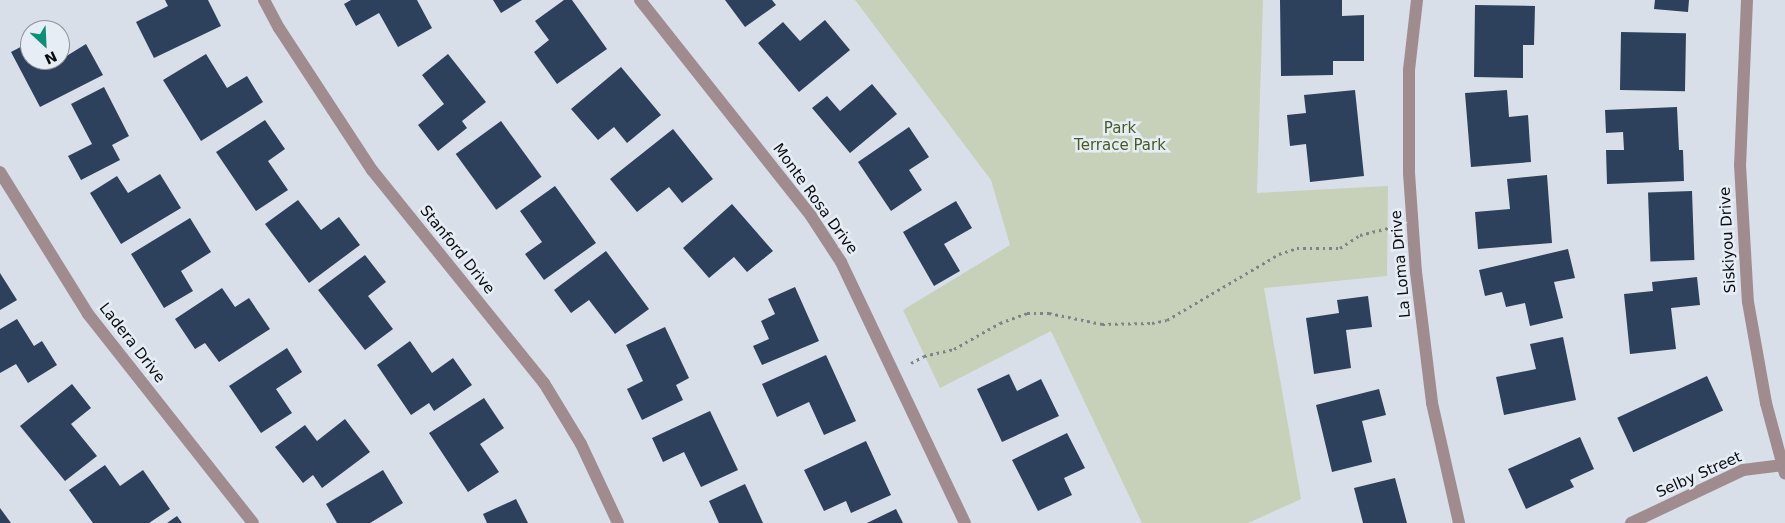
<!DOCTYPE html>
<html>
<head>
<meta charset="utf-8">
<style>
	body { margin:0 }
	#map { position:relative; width:1785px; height:523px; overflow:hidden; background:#d9dfe8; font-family:"DejaVu Sans",sans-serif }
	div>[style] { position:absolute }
	.green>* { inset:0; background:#c7d0b8 }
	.building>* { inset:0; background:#2d405c; transform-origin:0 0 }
	.path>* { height:3px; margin-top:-1.5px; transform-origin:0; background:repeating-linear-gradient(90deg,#7f8389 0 2.5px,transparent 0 6.5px) }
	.minor>* { height:12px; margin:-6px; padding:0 6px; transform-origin:6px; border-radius:6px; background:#a08c8e }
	span { translate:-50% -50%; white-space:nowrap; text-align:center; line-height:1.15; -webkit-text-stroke:5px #e7edf5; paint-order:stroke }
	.park-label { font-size:15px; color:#495b22 }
	.street-label { font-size:15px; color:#0a0c0f }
	.north { position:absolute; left:20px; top:20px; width:50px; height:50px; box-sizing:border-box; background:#e7edf5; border:1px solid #8f9399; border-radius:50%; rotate:155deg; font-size:14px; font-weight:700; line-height:20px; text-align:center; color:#0a0c0f }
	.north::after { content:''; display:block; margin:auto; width:18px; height:22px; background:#0c8f76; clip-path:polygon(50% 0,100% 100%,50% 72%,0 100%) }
</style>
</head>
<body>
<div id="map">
	<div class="green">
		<div style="clip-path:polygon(855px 0,1263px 0,1257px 193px,1388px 186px,1387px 276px,1264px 288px,1301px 499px,1248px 523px,1142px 523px,1051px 331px,940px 388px,903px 310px,1010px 245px,991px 180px)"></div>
	</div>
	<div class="building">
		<div style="clip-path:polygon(165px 0,208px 0,221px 26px,154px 58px,136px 22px,168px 6px)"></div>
		<div style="clip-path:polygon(351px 0,417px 0,432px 28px,398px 47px,379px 13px,356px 26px,344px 4px)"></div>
		<div style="clip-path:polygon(493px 0,522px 0,501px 13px)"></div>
		<div style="clip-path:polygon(564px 0,572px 0,607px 49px,557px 84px,534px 52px,549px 40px,535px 21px)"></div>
		<div style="clip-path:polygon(725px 0,772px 0,776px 5px,745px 27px)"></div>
		<div style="clip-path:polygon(1280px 0,1342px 0,1342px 16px,1364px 15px,1364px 61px,1333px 61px,1333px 75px,1281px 76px)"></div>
		<div style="clip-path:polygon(1655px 0,1689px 0,1688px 12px,1654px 9px)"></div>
		<div style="clip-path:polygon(1475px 5px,1535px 6px,1534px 45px,1523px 45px,1523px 78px,1474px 77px)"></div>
		<div style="clip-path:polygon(825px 20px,850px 50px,799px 92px,758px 43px,783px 22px,800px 41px)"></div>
		<div style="left:1621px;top:32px;width:65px;height:58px;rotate:1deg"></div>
		<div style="clip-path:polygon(30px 42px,30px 60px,60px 60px,86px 44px,103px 75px,40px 107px,11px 52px)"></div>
		<div style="clip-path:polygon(206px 54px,227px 88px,247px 76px,263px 102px,201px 141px,163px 80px)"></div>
		<div style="clip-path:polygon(448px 54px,486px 102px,462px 121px,467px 128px,438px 151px,418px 125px,444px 104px,422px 75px)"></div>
		<div style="clip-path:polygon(621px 67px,661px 115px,627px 143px,614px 127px,598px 140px,571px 109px)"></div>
		<div style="clip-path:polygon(872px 84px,897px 114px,850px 153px,812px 108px,827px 96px,840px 111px)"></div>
		<div style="clip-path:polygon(104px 87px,129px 136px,112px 145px,120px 160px,81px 180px,68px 156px,92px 144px,71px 104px)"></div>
		<div style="clip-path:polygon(1355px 90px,1364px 176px,1310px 182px,1306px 144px,1290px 146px,1287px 115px,1306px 113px,1304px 95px)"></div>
		<div style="clip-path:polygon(1507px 90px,1509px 117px,1528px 115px,1531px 162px,1471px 167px,1465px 93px)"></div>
		<div style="clip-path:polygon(1677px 107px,1679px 150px,1683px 150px,1684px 181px,1607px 184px,1606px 150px,1624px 150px,1623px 132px,1606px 133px,1605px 110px)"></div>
		<div style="clip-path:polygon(265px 120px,285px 149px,268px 161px,288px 190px,256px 211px,216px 152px)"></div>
		<div style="left:501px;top:121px;width:69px;height:56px;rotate:54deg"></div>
		<div style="clip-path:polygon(909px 127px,929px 157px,909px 170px,922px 190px,891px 211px,858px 162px)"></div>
		<div style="clip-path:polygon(673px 129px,713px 179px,682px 203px,669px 187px,637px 212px,610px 179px)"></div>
		<div style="clip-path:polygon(160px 174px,181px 208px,121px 244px,90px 193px,117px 176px,128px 193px)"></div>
		<div style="clip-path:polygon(1547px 175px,1552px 243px,1478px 249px,1475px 212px,1510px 209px,1507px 179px)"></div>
		<div style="clip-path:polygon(555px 186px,596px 243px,544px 280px,525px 254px,542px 242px,520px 211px)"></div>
		<div style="left:1692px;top:191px;width:69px;height:44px;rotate:88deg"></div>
		<div style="clip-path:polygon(298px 200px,321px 230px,339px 217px,360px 245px,309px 283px,265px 224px)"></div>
		<div style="clip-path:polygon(956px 201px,972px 228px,944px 244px,960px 271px,934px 286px,903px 232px)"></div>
		<div style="clip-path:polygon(732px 204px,773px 251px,747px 272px,734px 257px,709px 278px,683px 248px)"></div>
		<div style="clip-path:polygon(190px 218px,211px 252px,181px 271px,193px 291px,164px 308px,131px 254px)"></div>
		<div style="clip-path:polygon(1568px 249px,1575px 278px,1554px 282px,1563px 318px,1530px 326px,1525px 303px,1506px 307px,1502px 292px,1485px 296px,1479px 270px)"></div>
		<div style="clip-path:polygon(606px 251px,649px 309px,615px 334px,589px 300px,571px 313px,554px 290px)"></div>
		<div style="clip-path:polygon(365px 255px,386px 282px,368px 296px,393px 329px,365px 350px,318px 290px)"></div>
		<div style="clip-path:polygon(0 273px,17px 300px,0 310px)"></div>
		<div style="clip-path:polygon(1697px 277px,1700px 305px,1671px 308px,1676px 349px,1630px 354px,1624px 294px,1653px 291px,1652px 282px)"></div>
		<div style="clip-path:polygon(795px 287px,819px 341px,762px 365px,753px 346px,769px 339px,761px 321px,775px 314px,768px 299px)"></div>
		<div style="clip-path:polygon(222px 288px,235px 307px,249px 298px,270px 329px,219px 362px,205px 343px,195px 349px,175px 319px)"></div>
		<div style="clip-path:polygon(1368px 296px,1372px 327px,1346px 330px,1351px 368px,1314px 374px,1306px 318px,1339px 313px,1337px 300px)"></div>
		<div style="clip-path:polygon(17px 319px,34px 346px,42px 341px,57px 365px,28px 383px,16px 364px,0 373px,0 329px)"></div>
		<div style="clip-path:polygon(665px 327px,689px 378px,676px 385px,683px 400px,642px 420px,627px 389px,643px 381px,626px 345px)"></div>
		<div style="clip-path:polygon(1563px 337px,1576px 400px,1504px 415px,1496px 377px,1536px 369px,1530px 344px)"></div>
		<div style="clip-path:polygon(410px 341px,432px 373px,453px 358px,472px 385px,434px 411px,429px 403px,411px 415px,377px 365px)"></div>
		<div style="clip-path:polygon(287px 348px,302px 372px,276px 389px,292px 413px,261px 433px,229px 386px)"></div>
		<div style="clip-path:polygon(826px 355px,856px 421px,824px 435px,809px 402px,777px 417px,762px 384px)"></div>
		<div style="clip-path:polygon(1009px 374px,1017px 391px,1041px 379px,1059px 416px,1002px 442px,977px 389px)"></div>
		<div style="left:1707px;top:376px;width:38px;height:99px;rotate:65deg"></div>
		<div style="clip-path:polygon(72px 384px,91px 408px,71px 424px,97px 456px,65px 481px,20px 426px)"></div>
		<div style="clip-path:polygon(1379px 389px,1386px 415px,1362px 421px,1372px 462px,1332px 472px,1316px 405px)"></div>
		<div style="clip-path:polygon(484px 398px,504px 428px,480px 444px,499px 472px,468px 492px,429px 433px)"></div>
		<div style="clip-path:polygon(710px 411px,738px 470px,701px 487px,684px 452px,663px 462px,652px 438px)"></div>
		<div style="clip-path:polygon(345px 419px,370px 452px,322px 488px,313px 475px,303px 483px,275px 447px,305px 425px,317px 441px)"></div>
		<div style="clip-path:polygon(1067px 433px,1085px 468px,1064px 478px,1072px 495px,1038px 511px,1012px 460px)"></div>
		<div style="clip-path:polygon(1580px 437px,1594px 469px,1570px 480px,1574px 487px,1526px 509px,1508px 469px)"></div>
		<div style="clip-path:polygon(866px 441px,891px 495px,851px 513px,846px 501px,824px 511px,804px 470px)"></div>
		<div style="clip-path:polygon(105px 465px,120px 486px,143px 470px,170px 509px,149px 523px,93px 523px,69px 490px)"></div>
		<div style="clip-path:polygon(383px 470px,403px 503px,370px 523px,337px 523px,326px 504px)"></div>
		<div style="clip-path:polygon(1395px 478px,1407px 523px,1363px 523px,1354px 488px)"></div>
		<div style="clip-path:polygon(745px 484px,763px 523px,719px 523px,709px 501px)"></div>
		<div style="clip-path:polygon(516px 499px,528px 523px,487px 523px,483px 514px)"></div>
		<div style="clip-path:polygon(0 508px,11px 523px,0 523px)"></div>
		<div style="clip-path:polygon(896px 509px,903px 523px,867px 523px)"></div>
		<div style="clip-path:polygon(177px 516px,182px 523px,167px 523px)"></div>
	</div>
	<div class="path">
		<div style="left:911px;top:363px;width:15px;rotate:-28deg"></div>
		<div style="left:924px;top:356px;width:31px;rotate:-13deg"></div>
		<div style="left:954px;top:349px;width:53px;rotate:-29.5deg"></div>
		<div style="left:1000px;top:323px;width:29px;rotate:-20deg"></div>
		<div style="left:1027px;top:313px;width:22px"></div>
		<div style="left:1049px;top:313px;width:54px;rotate:11.7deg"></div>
		<div style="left:1102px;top:324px;width:50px;rotate:-1.1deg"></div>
		<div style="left:1152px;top:323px;width:15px;rotate:-11deg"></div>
		<div style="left:1167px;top:320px;width:130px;rotate:-30.5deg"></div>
		<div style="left:1279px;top:254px;width:19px;rotate:-18deg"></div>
		<div style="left:1297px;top:248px;width:43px"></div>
		<div style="left:1340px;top:248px;width:24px;rotate:-33deg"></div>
		<div style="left:1360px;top:235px;width:33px;rotate:-14deg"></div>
	</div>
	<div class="minor">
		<div style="left:264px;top:0;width:32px;rotate:62deg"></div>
		<div style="left:279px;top:28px;width:170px;rotate:56.8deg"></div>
		<div style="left:372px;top:170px;width:274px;rotate:51.1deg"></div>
		<div style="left:544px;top:383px;width:71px;rotate:58.8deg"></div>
		<div style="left:581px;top:444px;width:87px;rotate:64.9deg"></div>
		<div style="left:640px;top:0;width:275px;rotate:51.6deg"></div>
		<div style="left:811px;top:216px;width:55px;rotate:56.9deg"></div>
		<div style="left:841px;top:262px;width:289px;rotate:64.6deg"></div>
		<div style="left:1417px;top:0;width:70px;rotate:96.5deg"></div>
		<div style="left:1409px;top:70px;width:103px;rotate:90deg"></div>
		<div style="left:1409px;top:173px;width:99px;rotate:86deg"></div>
		<div style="left:1416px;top:272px;width:132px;rotate:83deg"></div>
		<div style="left:1432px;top:403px;width:123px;rotate:77.3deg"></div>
		<div style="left:1747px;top:0;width:165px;rotate:92.4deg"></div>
		<div style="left:1740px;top:165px;width:137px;rotate:86.7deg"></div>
		<div style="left:1748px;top:302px;width:103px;rotate:79.9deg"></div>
		<div style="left:1766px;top:403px;width:73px;rotate:75deg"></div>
		<div style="left:0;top:172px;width:167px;rotate:58.2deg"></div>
		<div style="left:88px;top:314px;width:266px;rotate:51.7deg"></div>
		<div style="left:1631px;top:523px;width:124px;rotate:-25.3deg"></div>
		<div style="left:1743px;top:470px;width:40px;rotate:-7.1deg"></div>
	</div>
	<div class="park-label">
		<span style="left:1120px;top:137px">Park<br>Terrace Park</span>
	</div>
	<div class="street-label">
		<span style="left:815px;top:199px;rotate:54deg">Monte Rosa Drive</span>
		<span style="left:1728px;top:240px;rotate:-93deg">Siskiyou Drive</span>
		<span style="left:457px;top:250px;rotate:51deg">Stanford Drive</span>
		<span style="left:1401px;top:264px;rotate:-95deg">La Loma Drive</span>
		<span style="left:132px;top:343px;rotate:52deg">Ladera Drive</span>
		<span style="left:1699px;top:475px;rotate:-24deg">Selby Street</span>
	</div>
	<div class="north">N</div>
</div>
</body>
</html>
